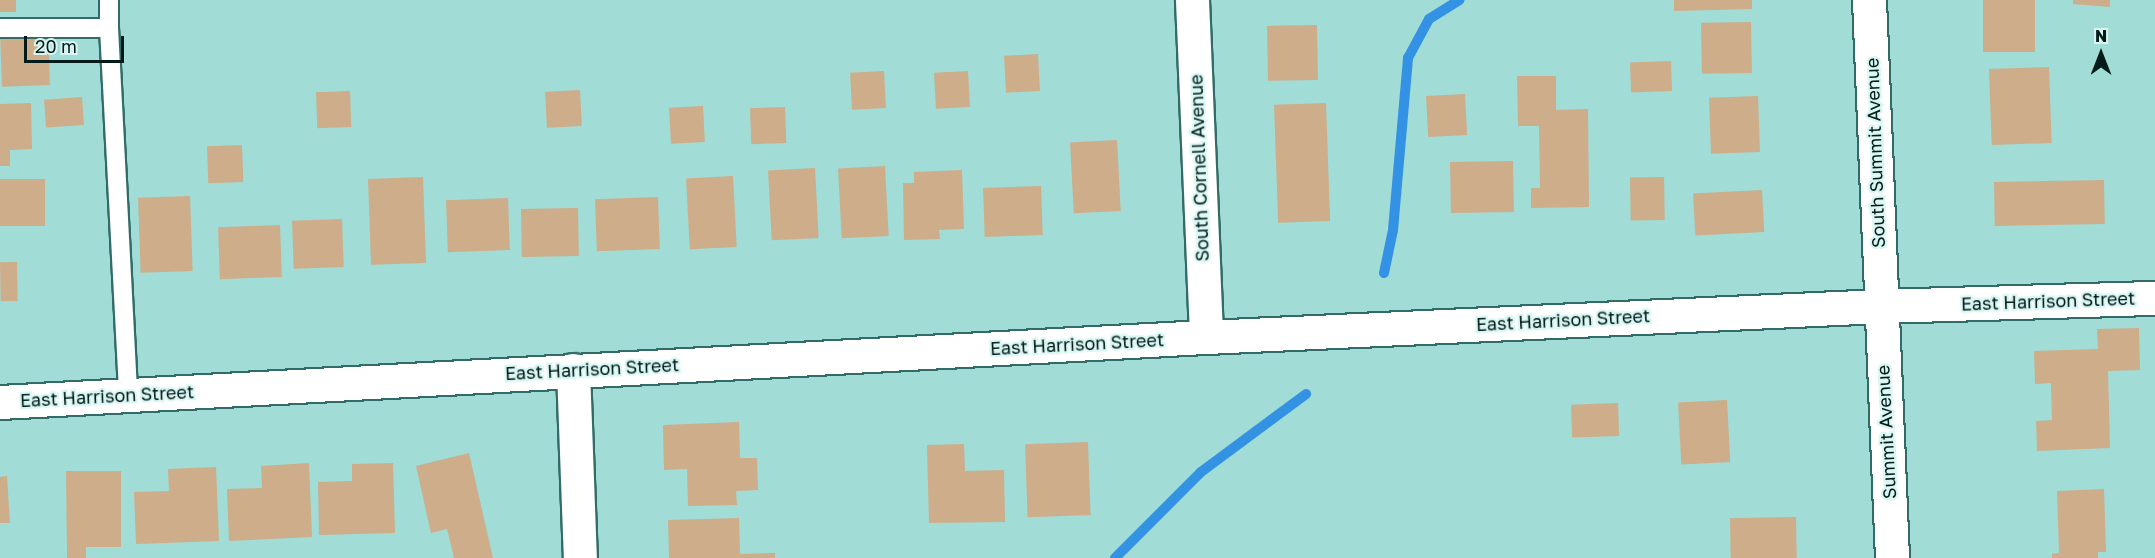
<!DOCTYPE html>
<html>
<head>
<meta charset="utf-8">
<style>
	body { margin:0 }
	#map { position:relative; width:2155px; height:558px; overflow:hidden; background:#a1dcd6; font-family:"Golos Text",sans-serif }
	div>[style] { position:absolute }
	.stream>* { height:10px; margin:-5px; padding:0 5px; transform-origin:5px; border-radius:5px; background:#3492e5 }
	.building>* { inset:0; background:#cdad8a; transform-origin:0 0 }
	.roads { filter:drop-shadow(2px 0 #326c68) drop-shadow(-2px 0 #326c68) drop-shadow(0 2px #326c68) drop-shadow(0 -2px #326c68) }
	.lane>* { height:18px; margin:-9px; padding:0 9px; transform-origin:9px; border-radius:9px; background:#fff }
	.street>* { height:33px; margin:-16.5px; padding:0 16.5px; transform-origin:16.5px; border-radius:16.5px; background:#fff }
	span { translate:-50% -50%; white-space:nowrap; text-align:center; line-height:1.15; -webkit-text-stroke:4.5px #d9f6f3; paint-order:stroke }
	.street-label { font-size:18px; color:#031b19 }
	.north { position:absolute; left:2071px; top:24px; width:60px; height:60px; -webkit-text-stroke:4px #d9f6f3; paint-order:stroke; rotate:0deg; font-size:16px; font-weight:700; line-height:24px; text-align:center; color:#031b19 }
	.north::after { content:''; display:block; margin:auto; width:21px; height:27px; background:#031b19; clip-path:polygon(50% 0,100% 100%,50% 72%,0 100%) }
	.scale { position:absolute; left:24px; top:36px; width:100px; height:27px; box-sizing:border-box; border:3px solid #031b19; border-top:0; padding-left:8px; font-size:18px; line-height:21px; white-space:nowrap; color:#031b19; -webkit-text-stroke:4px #d9f6f3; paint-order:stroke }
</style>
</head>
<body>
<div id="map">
	<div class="stream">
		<div style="left:1384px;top:273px;width:44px;rotate:-78.2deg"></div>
		<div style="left:1393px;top:230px;width:173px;rotate:-85deg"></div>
		<div style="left:1408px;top:58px;width:44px;rotate:-61.7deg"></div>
		<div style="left:1429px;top:19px;width:36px;rotate:-32deg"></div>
		<div style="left:1115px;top:558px;width:122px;rotate:-45deg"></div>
		<div style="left:1201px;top:472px;width:131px;rotate:-36.6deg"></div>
	</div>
	<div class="building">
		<div style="left:0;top:0;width:16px;height:12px"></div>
		<div style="clip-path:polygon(1674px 0,1752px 0,1752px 9px,1674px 11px)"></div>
		<div style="left:1983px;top:0;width:52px;height:52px"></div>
		<div style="clip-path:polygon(2073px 0,2110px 0,2110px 7px,2073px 4px)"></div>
		<div style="left:1751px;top:22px;width:51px;height:50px;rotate:89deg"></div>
		<div style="left:1317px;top:25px;width:55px;height:50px;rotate:89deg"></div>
		<div style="left:48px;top:30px;width:55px;height:48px;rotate:88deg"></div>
		<div style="left:1038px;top:54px;width:37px;height:34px;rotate:87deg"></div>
		<div style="left:1671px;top:61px;width:30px;height:41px;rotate:88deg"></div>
		<div style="left:2049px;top:67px;width:76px;height:60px;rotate:88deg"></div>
		<div style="left:884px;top:71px;width:37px;height:34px;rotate:87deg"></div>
		<div style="left:968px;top:71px;width:36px;height:34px;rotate:87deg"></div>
		<div style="clip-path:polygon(1517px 76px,1556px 76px,1556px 110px,1588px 109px,1589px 207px,1531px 208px,1531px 188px,1540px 188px,1539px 126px,1518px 126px)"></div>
		<div style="left:580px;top:90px;width:36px;height:35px;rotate:87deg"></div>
		<div style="left:350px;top:91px;width:36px;height:34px;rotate:88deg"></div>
		<div style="left:1465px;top:94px;width:41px;height:39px;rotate:87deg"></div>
		<div style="left:1758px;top:96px;width:56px;height:49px;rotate:88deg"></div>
		<div style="left:82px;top:97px;width:28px;height:38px;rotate:86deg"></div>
		<div style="clip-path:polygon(31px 103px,32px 149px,10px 150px,10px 166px,0 166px,0 104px)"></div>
		<div style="left:1326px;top:103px;width:118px;height:52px;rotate:88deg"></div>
		<div style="left:703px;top:106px;width:36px;height:34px;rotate:87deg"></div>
		<div style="left:785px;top:107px;width:36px;height:35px;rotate:88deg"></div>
		<div style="left:1117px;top:140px;width:71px;height:47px;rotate:87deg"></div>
		<div style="left:242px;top:145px;width:37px;height:35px;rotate:88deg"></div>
		<div style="left:1513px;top:161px;width:51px;height:63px;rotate:89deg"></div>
		<div style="left:885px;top:166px;width:70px;height:47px;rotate:87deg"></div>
		<div style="left:815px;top:168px;width:70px;height:47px;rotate:87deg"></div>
		<div style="clip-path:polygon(962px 170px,964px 229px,939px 230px,940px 239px,904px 240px,903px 183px,914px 183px,914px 172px)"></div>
		<div style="left:733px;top:176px;width:71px;height:47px;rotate:87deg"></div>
		<div style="left:423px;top:177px;width:86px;height:55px;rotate:88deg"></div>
		<div style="left:1664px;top:177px;width:43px;height:34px;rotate:89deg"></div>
		<div style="left:0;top:179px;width:45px;height:47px"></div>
		<div style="left:2104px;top:180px;width:44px;height:110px;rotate:89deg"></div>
		<div style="left:1041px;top:186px;width:49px;height:58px;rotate:88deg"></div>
		<div style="left:1762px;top:190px;width:42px;height:69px;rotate:87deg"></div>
		<div style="left:190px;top:196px;width:75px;height:52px;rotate:88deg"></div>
		<div style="left:658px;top:197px;width:52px;height:63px;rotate:88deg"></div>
		<div style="left:508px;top:198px;width:52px;height:62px;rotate:88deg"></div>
		<div style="left:578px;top:208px;width:48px;height:57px;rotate:89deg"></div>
		<div style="left:342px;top:219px;width:48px;height:50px;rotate:88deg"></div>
		<div style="left:280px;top:225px;width:52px;height:62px;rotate:88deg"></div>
		<div style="left:17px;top:262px;width:39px;height:17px;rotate:89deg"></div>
		<div style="clip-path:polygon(2139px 328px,2140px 370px,2108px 371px,2110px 448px,2037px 451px,2036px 421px,2052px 420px,2051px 383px,2035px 384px,2034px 351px,2098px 349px,2097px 329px)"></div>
		<div style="left:1727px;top:400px;width:62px;height:49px;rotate:87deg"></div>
		<div style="left:1618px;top:403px;width:33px;height:47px;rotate:88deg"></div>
		<div style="clip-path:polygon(739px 422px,740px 458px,757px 458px,758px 490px,736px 491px,737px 505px,688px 506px,687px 469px,664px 470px,663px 425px)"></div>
		<div style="left:1088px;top:442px;width:73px;height:63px;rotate:88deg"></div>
		<div style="clip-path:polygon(964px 444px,965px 471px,1004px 470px,1005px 522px,929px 523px,927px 445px)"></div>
		<div style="clip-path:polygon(469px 453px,493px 558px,454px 558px,447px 529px,431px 533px,416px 466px)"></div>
		<div style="clip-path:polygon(309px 463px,312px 537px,229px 541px,227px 489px,262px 488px,261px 466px)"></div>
		<div style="clip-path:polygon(393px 463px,395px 533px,319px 535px,318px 482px,352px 481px,352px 464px)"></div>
		<div style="clip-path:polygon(216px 467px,219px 541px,136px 544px,134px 492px,169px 491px,168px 469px)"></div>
		<div style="clip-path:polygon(66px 471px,121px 471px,121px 547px,86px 547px,86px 558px,67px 558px)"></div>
		<div style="clip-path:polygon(7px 476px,10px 523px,0 523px,0 477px)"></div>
		<div style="clip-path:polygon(2104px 489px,2106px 552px,2098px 552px,2098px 558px,2052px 558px,2052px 554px,2059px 553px,2057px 491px)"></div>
		<div style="left:1796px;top:517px;width:41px;height:66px;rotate:89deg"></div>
		<div style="clip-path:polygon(739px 518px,740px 554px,775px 553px,775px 558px,669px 558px,668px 520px)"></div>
	</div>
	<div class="roads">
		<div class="lane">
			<div style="left:0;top:28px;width:109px"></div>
			<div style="left:109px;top:28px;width:28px;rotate:-90deg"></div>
			<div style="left:109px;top:28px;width:367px;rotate:87deg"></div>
		</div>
		<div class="street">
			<div style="left:1192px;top:0;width:337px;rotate:87.6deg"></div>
			<div style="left:1869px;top:0;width:558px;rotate:87.64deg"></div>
			<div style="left:573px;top:370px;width:188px;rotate:87.9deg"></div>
			<div style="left:0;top:402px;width:1208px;rotate:-3.09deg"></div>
			<div style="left:1206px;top:337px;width:676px;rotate:-2.63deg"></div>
			<div style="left:1881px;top:306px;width:274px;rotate:-1.7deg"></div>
		</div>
	</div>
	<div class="street-label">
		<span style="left:1875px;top:153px;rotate:-92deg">South Summit Avenue</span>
		<span style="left:1199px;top:168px;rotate:-92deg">South Cornell Avenue</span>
		<span style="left:2048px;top:301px;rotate:-2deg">East Harrison Street</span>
		<span style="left:1563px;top:320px;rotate:-3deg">East Harrison Street</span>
		<span style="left:1077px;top:344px;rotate:-3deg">East Harrison Street</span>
		<span style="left:592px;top:369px;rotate:-3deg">East Harrison Street</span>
		<span style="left:107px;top:396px;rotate:-3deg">East Harrison Street</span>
		<span style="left:1886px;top:432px;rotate:-93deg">Summit Avenue</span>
	</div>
	<div class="north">N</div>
	<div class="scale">20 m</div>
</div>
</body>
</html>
